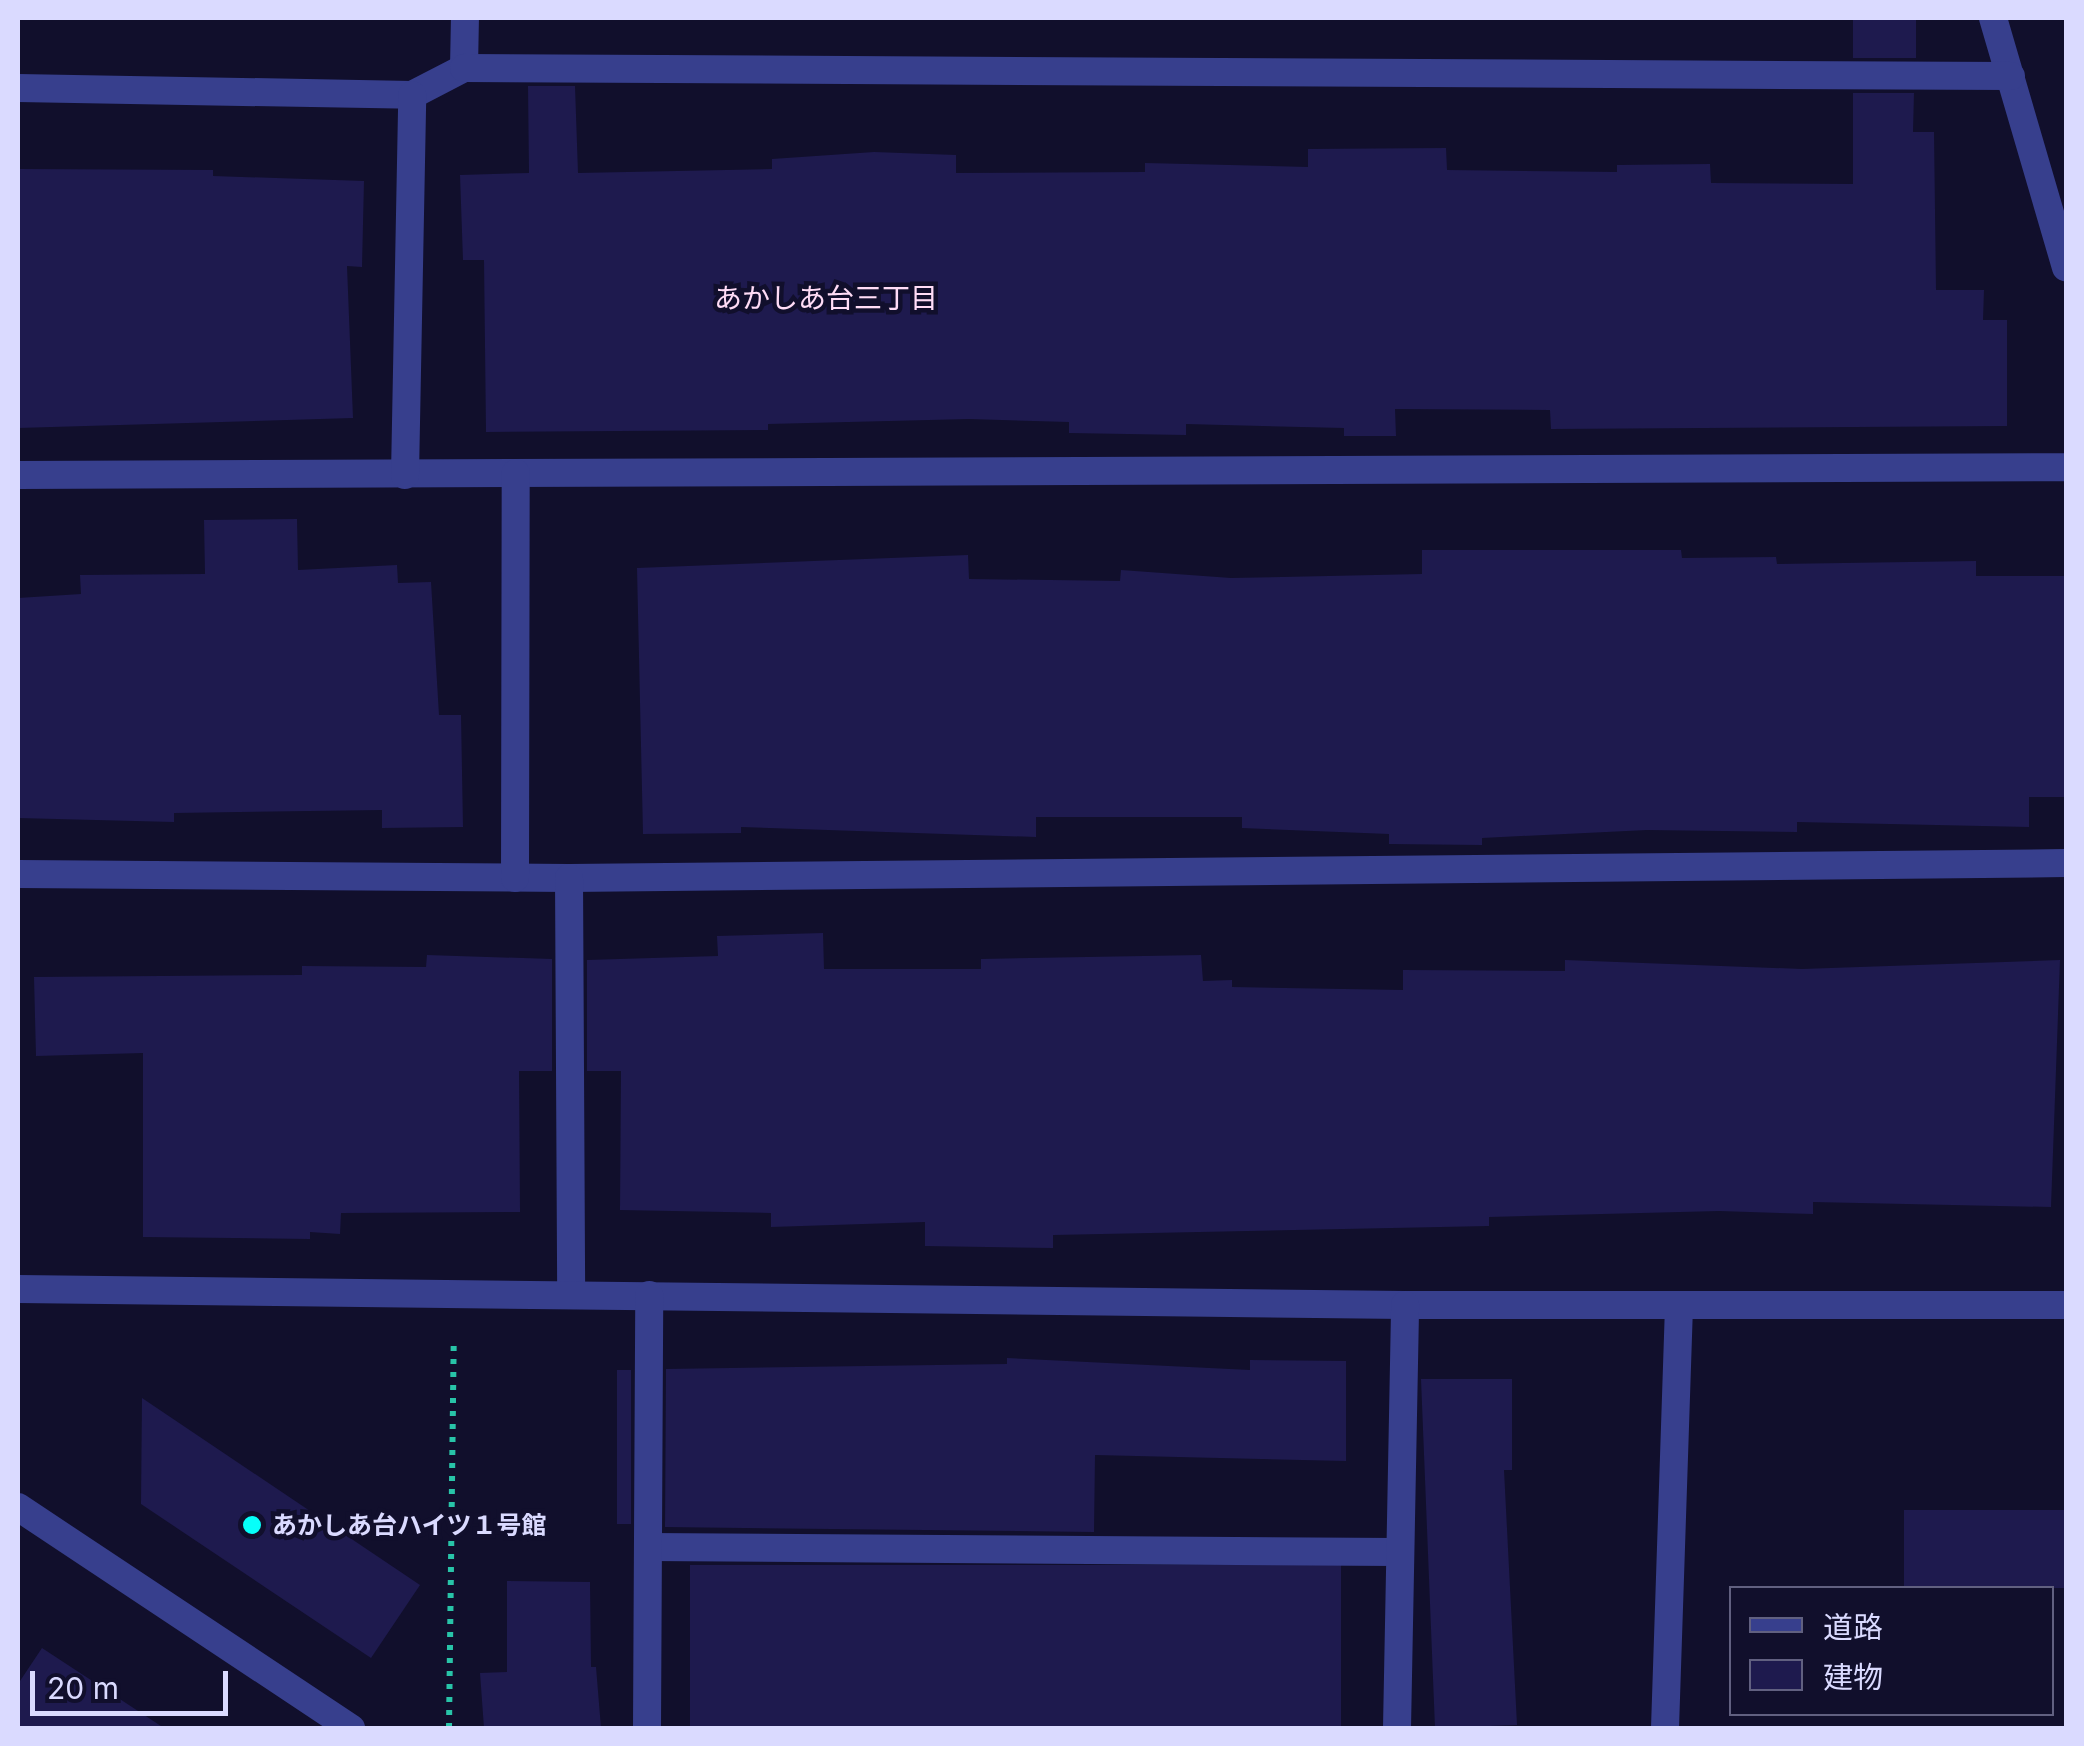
<!DOCTYPE html>
<html>
<head>
<meta charset="utf-8">
<style>
	body { margin:0 }
	#map { position:relative; width:2084px; height:1746px; overflow:hidden; background:#110f2c; font-family:Inter,"Noto Sans JP",sans-serif }
	div>[style] { position:absolute }
	.building>* { inset:0; background:#1e1a4e; transform-origin:0 0 }
	.path>* { height:6px; margin-top:-3px; transform-origin:0; background:repeating-linear-gradient(90deg,#28c4a8 0 5px,transparent 0 13px) }
	.service>* { height:28px; margin:-14px; padding:0 14px; transform-origin:14px; border-radius:14px; background:#373f8d }
	.minor>* { height:28px; margin:-14px; padding:0 14px; transform-origin:14px; border-radius:14px; background:#373f8d }
	.dots>* { width:28px; height:28px; translate:-50% -50%; box-sizing:border-box; border:5px solid #110f2c; border-radius:50% }
	span { translate:-50% -50%; white-space:nowrap; text-align:center; line-height:1.15; -webkit-text-stroke:9px #110f2c; paint-order:stroke }
	.poi-label { font-size:25px; color:#dadaff; font-weight:700 }
	.left { translate:0 -50%; text-align:left }
	.neighbourhood-label { font-size:28px; color:#ffdcf6 }
	.frame { position:absolute; inset:0; border:20px solid #dadaff; pointer-events:none }
	.legend { position:absolute; left:1729px; top:1586px; width:325px; height:130px; box-sizing:border-box; background:#110f2c; border:2px solid #616080; margin:0; padding:12px 18px; list-style:none; font-size:30px; color:#dadaff }
	.legend li { display:flex; align-items:center; gap:20px; height:50px }
	.legend b { width:50px; border:2px solid #616080 }
	.scale { position:absolute; left:30px; top:1671px; width:198px; height:45px; box-sizing:border-box; border:5px solid #dadaff; border-top:0; padding-left:12px; font-size:30px; line-height:35px; white-space:nowrap; color:#dadaff; -webkit-text-stroke:8px #110f2c; paint-order:stroke }
</style>
</head>
<body>
<div id="map">
	<div class="building">
		<div style="left:1853px;top:18px;width:63px;height:40px"></div>
		<div style="clip-path:polygon(528px 86px,575px 86px,578px 173px,772px 169px,772px 159px,874px 152px,956px 155px,956px 173px,1145px 172px,1145px 163px,1308px 167px,1308px 149px,1446px 148px,1447px 170px,1617px 172px,1617px 165px,1710px 164px,1711px 183px,1853px 184px,1853px 93px,1914px 93px,1913px 132px,1934px 132px,1936px 290px,1984px 290px,1983px 320px,2007px 320px,2007px 426px,1551px 429px,1550px 410px,1395px 409px,1396px 436px,1344px 436px,1344px 428px,1186px 424px,1186px 435px,1069px 433px,1069px 422px,969px 419px,768px 424px,768px 430px,486px 432px,484px 260px,463px 260px,460px 175px,529px 173px)"></div>
		<div style="clip-path:polygon(18px 169px,213px 170px,213px 176px,364px 181px,362px 267px,347px 266px,353px 418px,18px 428px)"></div>
		<div style="clip-path:polygon(297px 519px,298px 570px,397px 565px,398px 583px,431px 582px,439px 715px,461px 715px,463px 827px,382px 828px,382px 810px,174px 813px,174px 822px,18px 818px,18px 598px,81px 594px,80px 575px,205px 574px,204px 520px)"></div>
		<div style="clip-path:polygon(1422px 550px,1681px 550px,1682px 558px,1776px 557px,1777px 564px,1976px 561px,1976px 576px,2066px 576px,2066px 797px,2029px 797px,2029px 827px,1797px 822px,1797px 832px,1647px 830px,1482px 838px,1482px 845px,1389px 844px,1389px 834px,1242px 828px,1242px 817px,1036px 817px,1036px 837px,741px 827px,741px 833px,643px 834px,637px 568px,968px 555px,969px 579px,1120px 581px,1121px 570px,1231px 578px,1422px 574px)"></div>
		<div style="clip-path:polygon(823px 933px,824px 969px,981px 969px,981px 959px,1201px 955px,1203px 981px,1232px 980px,1232px 987px,1403px 990px,1403px 970px,1565px 971px,1565px 960px,1802px 969px,2060px 960px,2051px 1207px,1813px 1202px,1813px 1214px,1719px 1211px,1489px 1217px,1489px 1226px,1053px 1235px,1053px 1248px,925px 1246px,925px 1222px,771px 1227px,771px 1213px,620px 1210px,621px 1071px,587px 1071px,587px 960px,718px 956px,717px 936px)"></div>
		<div style="clip-path:polygon(427px 955px,552px 959px,552px 1071px,519px 1071px,520px 1212px,341px 1213px,340px 1234px,310px 1232px,310px 1239px,143px 1237px,143px 1053px,36px 1056px,34px 977px,302px 975px,302px 966px,426px 967px)"></div>
		<div style="clip-path:polygon(1007px 1358px,1250px 1370px,1250px 1360px,1346px 1361px,1346px 1461px,1095px 1455px,1094px 1532px,665px 1527px,666px 1369px,1007px 1364px)"></div>
		<div style="left:631px;top:1370px;width:154px;height:14px;rotate:90deg"></div>
		<div style="clip-path:polygon(1421px 1379px,1512px 1379px,1512px 1470px,1504px 1470px,1517px 1725px,1435px 1728px)"></div>
		<div style="clip-path:polygon(142px 1398px,420px 1585px,371px 1658px,141px 1504px)"></div>
		<div style="left:1904px;top:1510px;width:162px;height:78px"></div>
		<div style="left:690px;top:1565px;width:651px;height:164px"></div>
		<div style="clip-path:polygon(507px 1581px,590px 1582px,591px 1667px,596px 1667px,601px 1728px,484px 1728px,480px 1673px,507px 1672px)"></div>
		<div style="clip-path:polygon(42px 1648px,164px 1728px,18px 1728px,18px 1684px)"></div>
	</div>
	<div class="path">
		<div style="left:449px;top:1728px;width:388px;rotate:-89.3deg"></div>
	</div>
	<div class="service">
		<div style="left:18px;top:1507px;width:400px;rotate:33.6deg"></div>
		<div style="left:1665px;top:1728px;width:423px;rotate:-88.1deg"></div>
	</div>
	<div class="minor">
		<div style="left:1993px;top:18px;width:260px;rotate:73.7deg"></div>
		<div style="left:464px;top:68px;width:50px;rotate:-88.9deg"></div>
		<div style="left:18px;top:88px;width:394px;rotate:1deg"></div>
		<div style="left:412px;top:95px;width:59px;rotate:-27.4deg"></div>
		<div style="left:464px;top:68px;width:1547px;rotate:0.3deg"></div>
		<div style="left:18px;top:475px;width:2048px;rotate:-0.22deg"></div>
		<div style="left:405px;top:475px;width:380px;rotate:-88.9deg"></div>
		<div style="left:18px;top:874px;width:551px;rotate:0.42deg"></div>
		<div style="left:569px;top:878px;width:1497px;rotate:-0.57deg"></div>
		<div style="left:515px;top:878px;width:405px;rotate:-89.9deg"></div>
		<div style="left:569px;top:878px;width:417px;rotate:89.7deg"></div>
		<div style="left:18px;top:1289px;width:1387px;rotate:0.66deg"></div>
		<div style="left:1405px;top:1305px;width:661px"></div>
		<div style="left:648px;top:1547px;width:748px;rotate:0.38deg"></div>
		<div style="left:647px;top:1728px;width:433px;rotate:-89.7deg"></div>
		<div style="left:1397px;top:1728px;width:423px;rotate:-88.9deg"></div>
	</div>
	<div class="dots">
		<div style="left:252px;top:1525px;background:#06fffa"></div>
	</div>
	<div class="poi-label">
		<span class="left" style="left:272px;top:1525px">あかしあ台ハイツ１号館</span>
	</div>
	<div class="neighbourhood-label">
		<span style="left:826px;top:298px">あかしあ台三丁目</span>
	</div>
	<div class="frame"></div>
	<ul class="legend">
	<li><b style="height:12px;background:#373f8d"></b>道路</li>
	<li><b style="height:28px;background:#1e1a4e"></b>建物</li>
	</ul>
	<div class="scale">20 m</div>
</div>
</body>
</html>
